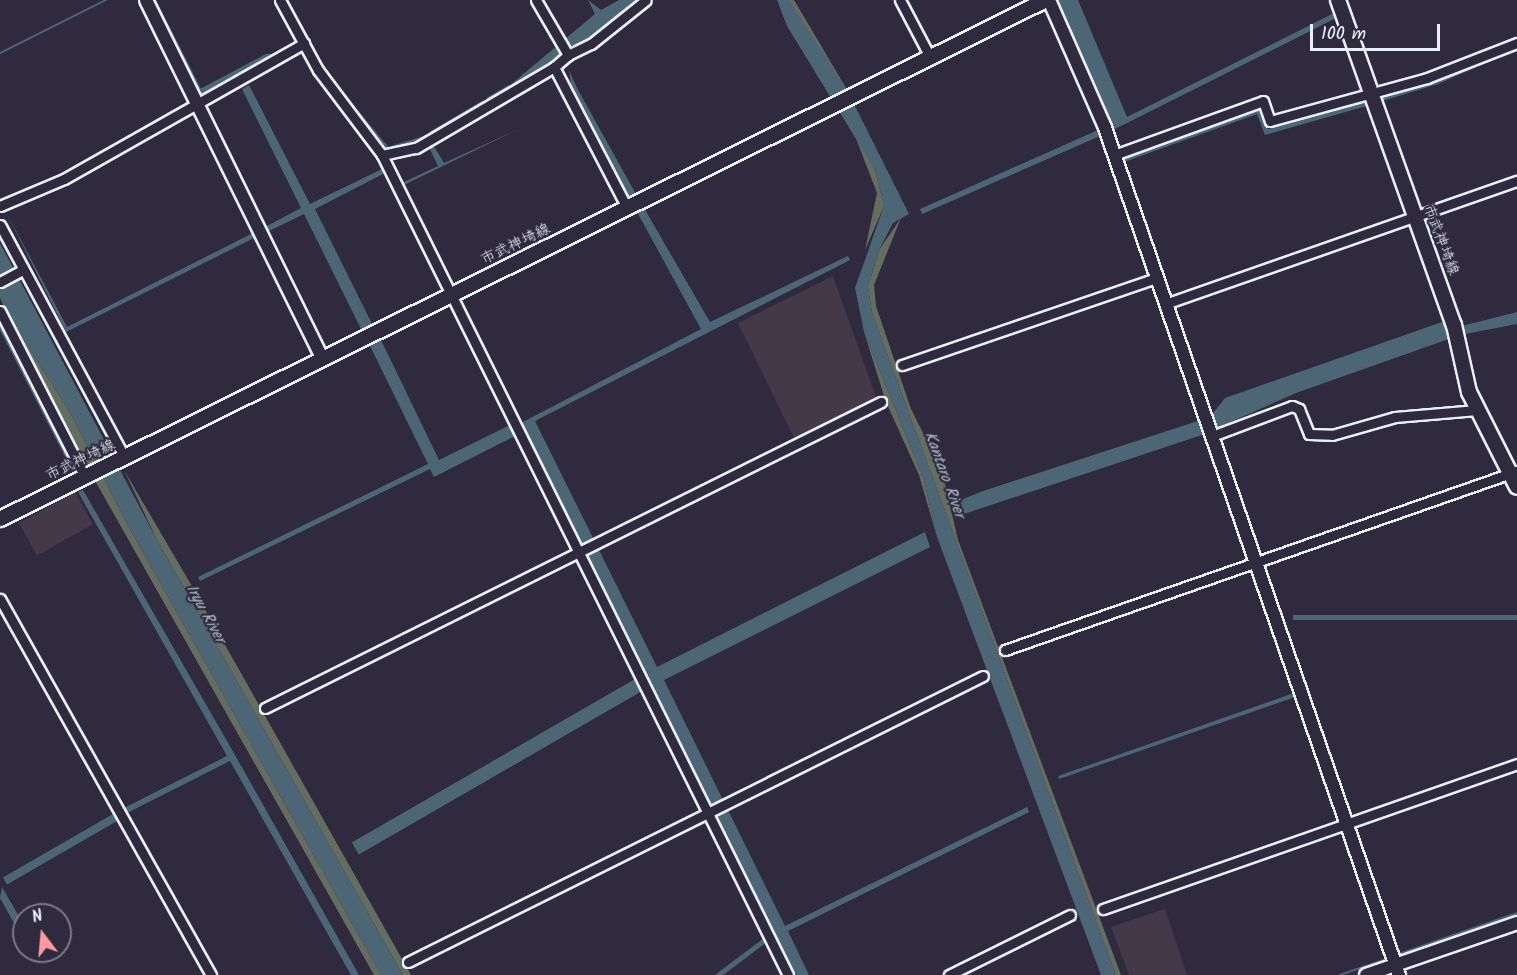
<!DOCTYPE html>
<html>
<head>
<meta charset="utf-8">
<style>
	body { margin:0 }
	#map { position:relative; width:1517px; height:975px; overflow:hidden; background:#2f2a3d; font-family:Kalam,"Klee One",sans-serif }
	div>[style] { position:absolute }
	.built>* { inset:0; background:#443949; transform-origin:0 0 }
	.green>* { inset:0; background:#656d60 }
	.water>* { inset:0; background:#4d6676; transform-origin:0 0 }
	.stream>* { height:2px; margin:-1px; padding:0 1px; transform-origin:1px; border-radius:1px; background:#4d6676 }
	.roads { filter:drop-shadow(2px 0 #e8f1f8) drop-shadow(-2px 0 #e8f1f8) drop-shadow(0 2px #e8f1f8) drop-shadow(0 -2px #e8f1f8) }
	.minor>* { height:9px; margin:-4.5px; padding:0 4.5px; transform-origin:4.5px; border-radius:4.5px; background:#2f2a3d }
	.tertiary>* { height:12px; margin:-6px; padding:0 6px; transform-origin:6px; border-radius:6px; background:#2f2a3d }
	.secondary>* { height:14px; margin:-7px; padding:0 7px; transform-origin:7px; border-radius:7px; background:#2f2a3d }
	span { translate:-50% -50%; white-space:nowrap; text-align:center; line-height:1.15; -webkit-text-stroke:4.5px #2f2a3d; paint-order:stroke }
	.street-label { font-size:15px; color:#e8f1f8 }
	.water-label { font-size:16px; color:#aab9c4; font-style:italic }
	.north { position:absolute; left:12px; top:903px; width:60px; height:60px; box-sizing:border-box; background:#2f2a3d; border:2px solid #797a88; border-radius:50%; rotate:344deg; font-size:16px; font-weight:700; line-height:24px; text-align:center; color:#e8f1f8 }
	.north::after { content:''; display:block; margin:auto; width:21px; height:27px; background:#ff9aa2; clip-path:polygon(50% 0,100% 100%,50% 72%,0 100%) }
	.scale { position:absolute; left:1310px; top:24px; width:130px; height:27px; box-sizing:border-box; border:3px solid #e8f1f8; border-top:0; padding-left:8px; font-size:18px; line-height:21px; white-space:nowrap; color:#e8f1f8; -webkit-text-stroke:4px #2f2a3d; paint-order:stroke }
</style>
</head>
<body>
<div id="map">
	<div class="built">
		<div style="clip-path:polygon(833px 276px,877px 400px,795px 440px,738px 323px)"></div>
		<div style="left:75px;top:492px;width:37px;height:64px;rotate:61deg"></div>
		<div style="clip-path:polygon(1165px 909px,1187px 975px,1129px 975px,1111px 927px)"></div>
	</div>
	<div class="green">
		<div style="clip-path:polygon(789px 0,794px 0,846px 88px,814px 46px)"></div>
		<div style="clip-path:polygon(850px 123px,875px 170px,884px 206px,865px 250px,877px 193px)"></div>
		<div style="clip-path:polygon(901px 218px,874px 285px,876px 306px,911px 409px,942px 471px,958px 540px,1121px 975px,1116px 975px,872px 313px,868px 287px,879px 250px)"></div>
		<div style="clip-path:polygon(7px 313px,72px 416px,127px 524px,381px 975px,374px 975px,89px 470px)"></div>
		<div style="clip-path:polygon(864px 332px,924px 480px,937px 537px,919px 475px,886px 402px)"></div>
		<div style="clip-path:polygon(124px 470px,193px 588px,411px 975px,403px 975px,156px 538px)"></div>
	</div>
	<div class="water">
		<div style="clip-path:polygon(588px 0,601px 10px,619px 0,636px 0,586px 42px,568px 46px,553px 62px,509px 86px,595px 14px)"></div>
		<div style="clip-path:polygon(777px 0,789px 0,846px 88px,909px 214px,893px 223px,879px 250px,868px 287px,872px 313px,1116px 975px,1101px 975px,937px 537px,924px 480px,864px 332px,855px 288px,884px 206px,875px 170px,787px 26px)"></div>
		<div style="clip-path:polygon(1056px 0,1078px 0,1127px 117px,1336px 12px,1338px 17px,1111px 131px)"></div>
		<div style="clip-path:polygon(1517px 49px,1438px 84px,1379px 102px,1378px 98px)"></div>
		<div style="clip-path:polygon(266px 54px,274px 54px,202px 96px,200px 89px)"></div>
		<div style="clip-path:polygon(569px 70px,577px 88px,637px 196px,630px 200px,572px 91px)"></div>
		<div style="clip-path:polygon(249px 85px,310px 204px,382px 169px,383px 174px,315px 209px,373px 326px,369px 328px,362px 331px,304px 214px,267px 232px,265px 227px,301px 208px,242px 89px)"></div>
		<div style="clip-path:polygon(1368px 101px,1370px 105px,1265px 135px,1257px 114px,1124px 162px,1122px 157px,1260px 107px,1268px 129px)"></div>
		<div style="clip-path:polygon(521px 128px,402px 186px,390px 161px,404px 182px,438px 166px,428px 145px,432px 143px,444px 163px)"></div>
		<div style="clip-path:polygon(1098px 130px,1100px 136px,922px 214px,920px 209px)"></div>
		<div style="clip-path:polygon(644px 208px,710px 322px,848px 256px,850px 260px,535px 421px,657px 667px,925px 532px,930px 547px,664px 680px,785px 926px,1027px 807px,1029px 812px,788px 931px,809px 975px,795px 975px,521px 423px,701px 329px,637px 212px)"></div>
		<div style="clip-path:polygon(5px 210px,67px 327px,253px 233px,256px 237px,66px 332px)"></div>
		<div style="clip-path:polygon(0 243px,156px 538px,403px 975px,381px 975px,127px 524px,72px 416px,7px 313px,0 298px)"></div>
		<div style="clip-path:polygon(1517px 312px,1517px 324px,1460px 335px,1296px 393px,1217px 428px,1213px 423px,1203px 427px,1202px 435px,964px 514px,961px 508px,961px 500px,983px 491px,1210px 417px,1225px 398px,1442px 322px,1458px 327px)"></div>
		<div style="clip-path:polygon(381px 340px,439px 460px,510px 425px,515px 436px,434px 477px,430px 469px,200px 581px,198px 577px,428px 464px,370px 346px)"></div>
		<div style="clip-path:polygon(83px 490px,235px 755px,359px 975px,351px 975px,230px 761px,125px 814px,122px 809px,227px 756px,78px 492px)"></div>
		<div style="left:1517px;top:615px;width:5px;height:224px;rotate:90deg"></div>
		<div style="left:635px;top:679px;width:14px;height:327px;rotate:60deg"></div>
		<div style="clip-path:polygon(1294px 693px,1295px 697px,1059px 779px,1058px 776px)"></div>
		<div style="left:113px;top:814px;width:8px;height:127px;rotate:60deg"></div>
		<div style="clip-path:polygon(2px 887px,24px 925px,24px 941px,0 898px)"></div>
		<div style="left:764px;top:938px;width:5px;height:84px;rotate:53deg"></div>
	</div>
	<div class="stream">
		<div style="left:155px;top:0;width:100px;rotate:63.2deg"></div>
		<div style="left:0;top:53px;width:119px;rotate:-26.6deg"></div>
		<div style="left:314px;top:53px;width:60px;rotate:55.2deg"></div>
		<div style="left:274px;top:54px;width:21px;rotate:-28deg"></div>
		<div style="left:488px;top:98px;width:24px;rotate:-30deg"></div>
		<div style="left:357px;top:111px;width:48px;rotate:50deg"></div>
		<div style="left:388px;top:148px;width:37px;rotate:-17deg"></div>
		<div style="left:431px;top:132px;width:59px;rotate:-30.5deg"></div>
		<div style="left:0;top:328px;width:162px;rotate:62.8deg"></div>
		<div style="left:1399px;top:954px;width:125px;rotate:-19.2deg"></div>
		<div style="left:1340px;top:975px;width:46px;rotate:-19.2deg"></div>
	</div>
	<div class="roads">
		<div class="minor">
			<div style="left:280px;top:0;width:80px;rotate:61.5deg"></div>
			<div style="left:318px;top:70px;width:106px;rotate:53deg"></div>
			<div style="left:382px;top:155px;width:915px;rotate:63.66deg"></div>
			<div style="left:536px;top:0;width:64px;rotate:59.8deg"></div>
			<div style="left:568px;top:55px;width:18px;rotate:139deg"></div>
			<div style="left:554px;top:67px;width:159px;rotate:62.6deg"></div>
			<div style="left:900px;top:0;width:64px;rotate:62.2deg"></div>
			<div style="left:568px;top:55px;width:25px;rotate:-26deg"></div>
			<div style="left:591px;top:44px;width:70px;rotate:-38.7deg"></div>
			<div style="left:382px;top:155px;width:35px;rotate:-12deg"></div>
			<div style="left:416px;top:148px;width:160px;rotate:-30.4deg"></div>
			<div style="left:1114px;top:155px;width:158px;rotate:-19.9deg"></div>
			<div style="left:1263px;top:101px;width:21px;rotate:71deg"></div>
			<div style="left:1270px;top:121px;width:163px;rotate:-15.3deg"></div>
			<div style="left:1427px;top:78px;width:97px;rotate:-21.3deg"></div>
			<div style="left:0;top:206px;width:69px;rotate:-22.9deg"></div>
			<div style="left:64px;top:179px;width:276px;rotate:-29.5deg"></div>
			<div style="left:0;top:225px;width:264px;rotate:61.8deg"></div>
			<div style="left:0;top:282px;width:26px;rotate:-28deg"></div>
			<div style="left:1165px;top:304px;width:373px;rotate:-19.3deg"></div>
			<div style="left:0;top:311px;width:186px;rotate:62.9deg"></div>
			<div style="left:902px;top:365px;width:268px;rotate:-18.9deg"></div>
			<div style="left:1212px;top:436px;width:85px;rotate:-20.6deg"></div>
			<div style="left:1292px;top:406px;width:8px;rotate:23deg"></div>
			<div style="left:1299px;top:409px;width:27px;rotate:68deg"></div>
			<div style="left:1309px;top:434px;width:23px;rotate:2deg"></div>
			<div style="left:1332px;top:435px;width:66px;rotate:-15.9deg"></div>
			<div style="left:1395px;top:417px;width:82px;rotate:-4.9deg"></div>
			<div style="left:0;top:599px;width:431px;rotate:60.7deg"></div>
			<div style="left:1005px;top:650px;width:542px;rotate:-19.27deg"></div>
			<div style="left:265px;top:708px;width:688px;rotate:-26.42deg"></div>
			<div style="left:1103px;top:909px;width:439px;rotate:-19.3deg"></div>
			<div style="left:408px;top:962px;width:642px;rotate:-26.45deg"></div>
			<div style="left:949px;top:975px;width:135px;rotate:-26.4deg"></div>
		</div>
		<div class="tertiary">
			<div style="left:146px;top:0;width:400px;rotate:63.8deg"></div>
			<div style="left:1049px;top:0;width:137px;rotate:66.3deg"></div>
			<div style="left:1104px;top:125px;width:900px;rotate:70.86deg"></div>
			<div style="left:1366px;top:975px;width:160px;rotate:-19deg"></div>
		</div>
		<div class="secondary">
			<div style="left:1338px;top:0;width:345px;rotate:70.4deg"></div>
			<div style="left:1454px;top:325px;width:69px;rotate:77.4deg"></div>
			<div style="left:1469px;top:392px;width:106px;rotate:63.2deg"></div>
			<div style="left:0;top:519px;width:1168px;rotate:-26.39deg"></div>
		</div>
	</div>
	<div class="street-label">
		<span style="left:1440px;top:240px;rotate:69deg">市武神埼線</span>
		<span style="left:516px;top:245px;rotate:-26deg">市武神埼線</span>
		<span style="left:81px;top:461px;rotate:-26deg">市武神埼線</span>
	</div>
	<div class="water-label">
		<span style="left:944px;top:475px;rotate:70deg">Kantaro River</span>
		<span style="left:205px;top:614px;rotate:61deg">Iryu River</span>
	</div>
	<div class="north">N</div>
	<div class="scale">100 m</div>
</div>
</body>
</html>
